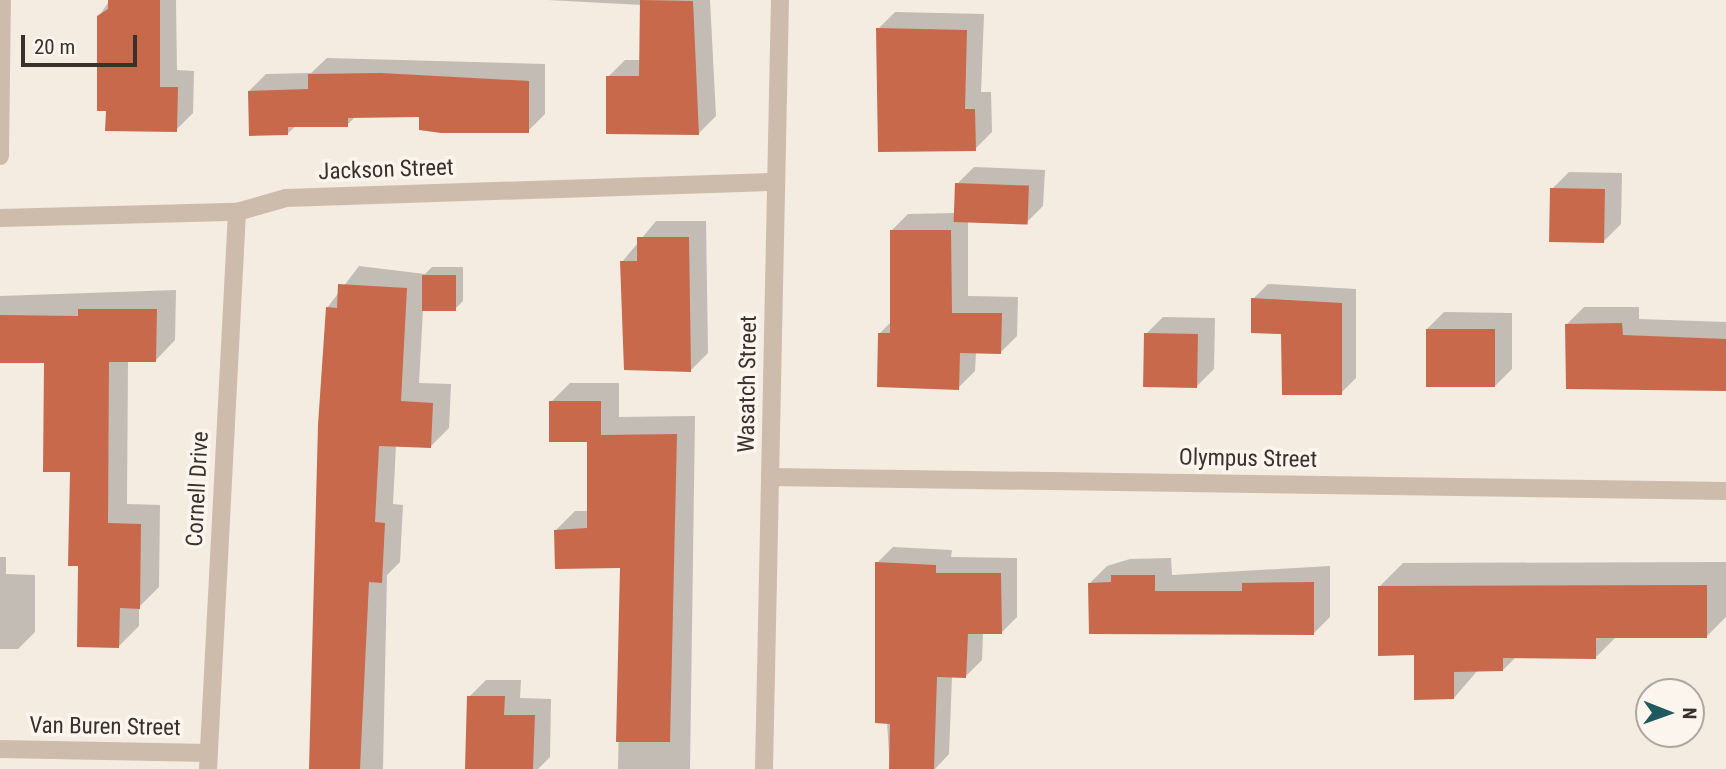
<!DOCTYPE html>
<html>
<head>
<meta charset="utf-8">
<style>
	body { margin:0 }
	#map { position:relative; width:1726px; height:769px; overflow:hidden; background:#f4ebe1; font-family:"Roboto Condensed",sans-serif }
	div>[style] { position:absolute }
	.shadow>* { inset:0; background:#0003 }
	.building>* { inset:0; background:#c8694b; transform-origin:0 0 }
	.minor>* { height:18px; margin:-9px; padding:0 9px; transform-origin:9px; border-radius:9px; background:#cdbbac }
	.tertiary>* { height:18px; margin:-9px; padding:0 9px; transform-origin:9px; border-radius:9px; background:#cdbbac }
	span { translate:-50% -50%; white-space:nowrap; text-align:center; line-height:1.15; -webkit-text-stroke:7px #fbf5ee; paint-order:stroke }
	.street-label { font-size:23px; color:#3b302b }
	.north { position:absolute; left:1635px; top:678px; width:70px; height:70px; box-sizing:border-box; background:#fbf5ee; border:2px solid #aea6a0; border-radius:50%; rotate:91deg; font-size:19px; font-weight:700; line-height:28px; text-align:center; color:#3b302b }
	.north::after { content:''; display:block; margin:auto; width:24px; height:32px; background:#1f5a5e; clip-path:polygon(50% 0,100% 100%,50% 72%,0 100%) }
	.scale { position:absolute; left:21px; top:35px; width:116px; height:32px; box-sizing:border-box; border:4px solid #3b302b; border-top:0; padding-left:9px; font-size:21px; line-height:24px; white-space:nowrap; color:#3b302b; -webkit-text-stroke:5px #fbf5ee; paint-order:stroke }
</style>
</head>
<body>
<div id="map">
	<div class="shadow">
		<div style="clip-path:polygon(110px 0,176px 0,177px 70px,194px 71px,193px 113px,176px 130px,108px 110px,99px 16px)"></div>
		<div style="clip-path:polygon(548px 0,710px 0,716px 116px,699px 133px,608px 77px,625px 60px,641px 60px,642px 5px)"></div>
		<div style="clip-path:polygon(895px 12px,984px 14px,981px 92px,991px 92px,992px 132px,975px 149px,878px 29px)"></div>
		<div style="clip-path:polygon(327px 58px,545px 64px,545px 114px,528px 131px,421px 116px,356px 116px,347px 125px,296px 126px,288px 133px,249px 91px,266px 74px,311px 73px)"></div>
		<div style="clip-path:polygon(974px 167px,1045px 170px,1043px 206px,1026px 223px,968px 221px,968px 296px,1018px 297px,1017px 336px,1000px 353px,976px 352px,975px 371px,958px 388px,880px 333px,892px 321px,891px 231px,908px 214px,955px 213px,957px 184px)"></div>
		<div style="clip-path:polygon(1569px 172px,1622px 173px,1621px 224px,1604px 241px,1552px 189px)"></div>
		<div style="clip-path:polygon(656px 221px,706px 221px,708px 353px,691px 370px,622px 262px)"></div>
		<div style="clip-path:polygon(359px 266px,425px 274px,432px 267px,463px 267px,463px 301px,455px 309px,423px 309px,419px 383px,451px 384px,449px 428px,430px 447px,396px 445px,393px 504px,403px 505px,400px 562px,387px 575px,383px 769px,311px 769px,327px 308px)"></div>
		<div style="clip-path:polygon(1268px 284px,1356px 289px,1356px 378px,1341px 393px,1253px 299px)"></div>
		<div style="clip-path:polygon(176px 290px,175px 340px,156px 360px,128px 360px,127px 504px,160px 505px,159px 587px,139px 607px,139px 626px,119px 646px,80px 564px,72px 470px,46px 362px,0 361px,0 296px)"></div>
		<div style="clip-path:polygon(1584px 307px,1639px 307px,1639px 319px,1726px 322px,1726px 390px,1567px 324px)"></div>
		<div style="clip-path:polygon(1444px 312px,1512px 313px,1512px 369px,1495px 386px,1427px 329px)"></div>
		<div style="clip-path:polygon(1163px 317px,1215px 318px,1214px 369px,1197px 386px,1146px 334px)"></div>
		<div style="clip-path:polygon(570px 383px,619px 383px,619px 417px,695px 416px,690px 769px,618px 769px,622px 566px,556px 530px,575px 511px,589px 511px,589px 440px,551px 402px)"></div>
		<div style="clip-path:polygon(893px 547px,952px 550px,951px 557px,1017px 558px,1017px 617px,1001px 633px,983px 633px,982px 660px,966px 676px,952px 676px,949px 754px,935px 769px,890px 769px,877px 563px)"></div>
		<div style="clip-path:polygon(0 557px,6px 557px,6px 574px,35px 575px,35px 632px,18px 649px,0 649px)"></div>
		<div style="clip-path:polygon(1171px 558px,1172px 575px,1330px 566px,1330px 617px,1313px 634px,1090px 583px,1107px 566px,1130px 559px)"></div>
		<div style="clip-path:polygon(1726px 562px,1726px 617px,1706px 637px,1617px 636px,1596px 657px,1516px 657px,1503px 670px,1478px 670px,1454px 698px,1415px 653px,1379px 587px,1403px 563px)"></div>
		<div style="clip-path:polygon(486px 680px,521px 680px,520px 698px,551px 699px,550px 757px,538px 769px,467px 769px,469px 697px)"></div>
	</div>
	<div class="building">
		<div style="clip-path:polygon(108px 0,160px 0,160px 87px,178px 87px,177px 132px,105px 131px,106px 111px,97px 111px,97px 16px,108px 9px)"></div>
		<div style="clip-path:polygon(640px 0,693px 1px,699px 135px,606px 134px,606px 76px,639px 76px)"></div>
		<div style="clip-path:polygon(876px 28px,967px 30px,965px 109px,975px 109px,976px 151px,878px 152px)"></div>
		<div style="clip-path:polygon(381px 73px,529px 81px,529px 133px,441px 133px,419px 130px,419px 117px,348px 118px,348px 127px,288px 127px,288px 135px,249px 136px,248px 91px,308px 89px,308px 74px)"></div>
		<div style="left:955px;top:183px;width:74px;height:39px;rotate:2deg"></div>
		<div style="left:1550px;top:188px;width:55px;height:54px;rotate:1deg"></div>
		<div style="clip-path:polygon(890px 230px,951px 230px,952px 313px,1002px 313px,1001px 354px,960px 353px,959px 390px,877px 387px,878px 333px,890px 333px)"></div>
		<div style="clip-path:polygon(637px 237px,689px 237px,691px 372px,624px 370px,620px 261px,637px 261px)"></div>
		<div style="left:422px;top:275px;width:34px;height:36px"></div>
		<div style="clip-path:polygon(338px 284px,407px 288px,401px 401px,433px 403px,431px 448px,379px 446px,375px 522px,385px 523px,382px 583px,369px 582px,360px 769px,309px 769px,318px 425px,326px 307px,337px 308px)"></div>
		<div style="clip-path:polygon(1251px 298px,1342px 303px,1342px 395px,1282px 395px,1281px 334px,1251px 333px)"></div>
		<div style="clip-path:polygon(78px 309px,157px 309px,156px 362px,109px 362px,108px 523px,141px 524px,140px 609px,120px 608px,119px 648px,77px 647px,78px 566px,68px 566px,70px 472px,43px 472px,44px 363px,0 363px,0 315px,78px 316px)"></div>
		<div style="clip-path:polygon(1622px 323px,1623px 335px,1726px 339px,1726px 391px,1566px 389px,1565px 324px)"></div>
		<div style="left:1426px;top:329px;width:69px;height:58px"></div>
		<div style="left:1144px;top:333px;width:54px;height:54px;rotate:1deg"></div>
		<div style="clip-path:polygon(549px 401px,601px 401px,601px 435px,677px 434px,670px 742px,616px 742px,620px 568px,555px 569px,554px 530px,587px 528px,587px 442px,549px 442px)"></div>
		<div style="clip-path:polygon(875px 562px,936px 565px,936px 573px,1001px 573px,1002px 634px,968px 634px,966px 678px,937px 677px,934px 769px,889px 769px,890px 724px,875px 723px)"></div>
		<div style="clip-path:polygon(1111px 575px,1155px 575px,1155px 591px,1242px 591px,1242px 583px,1314px 582px,1314px 635px,1089px 634px,1088px 583px,1111px 582px)"></div>
		<div style="clip-path:polygon(1707px 585px,1707px 638px,1596px 638px,1596px 659px,1503px 658px,1503px 671px,1454px 672px,1454px 699px,1414px 700px,1414px 655px,1378px 656px,1378px 586px)"></div>
		<div style="clip-path:polygon(467px 696px,505px 696px,504px 715px,535px 715px,533px 769px,465px 769px)"></div>
	</div>
	<div class="minor">
		<div style="left:0;top:156px;width:156px;rotate:-89.3deg"></div>
		<div style="left:0;top:218px;width:237px;rotate:-1.5deg"></div>
		<div style="left:237px;top:212px;width:51px;rotate:-15.9deg"></div>
		<div style="left:286px;top:198px;width:490px;rotate:-1.9deg"></div>
		<div style="left:770px;top:477px;width:956px;rotate:0.84deg"></div>
		<div style="left:0;top:749px;width:209px;rotate:1.1deg"></div>
		<div style="left:208px;top:769px;width:558px;rotate:-87.02deg"></div>
	</div>
	<div class="tertiary">
		<div style="left:764px;top:769px;width:769px;rotate:-88.81deg"></div>
	</div>
	<div class="street-label">
		<span style="left:386px;top:170px;rotate:-2deg">Jackson Street</span>
		<span style="left:748px;top:384px;rotate:-89deg">Wasatch Street</span>
		<span style="left:1248px;top:459px;rotate:1deg">Olympus Street</span>
		<span style="left:198px;top:489px;rotate:-87deg">Cornell Drive</span>
		<span style="left:105px;top:727px;rotate:1deg">Van Buren Street</span>
	</div>
	<div class="north">N</div>
	<div class="scale">20 m</div>
</div>
</body>
</html>
